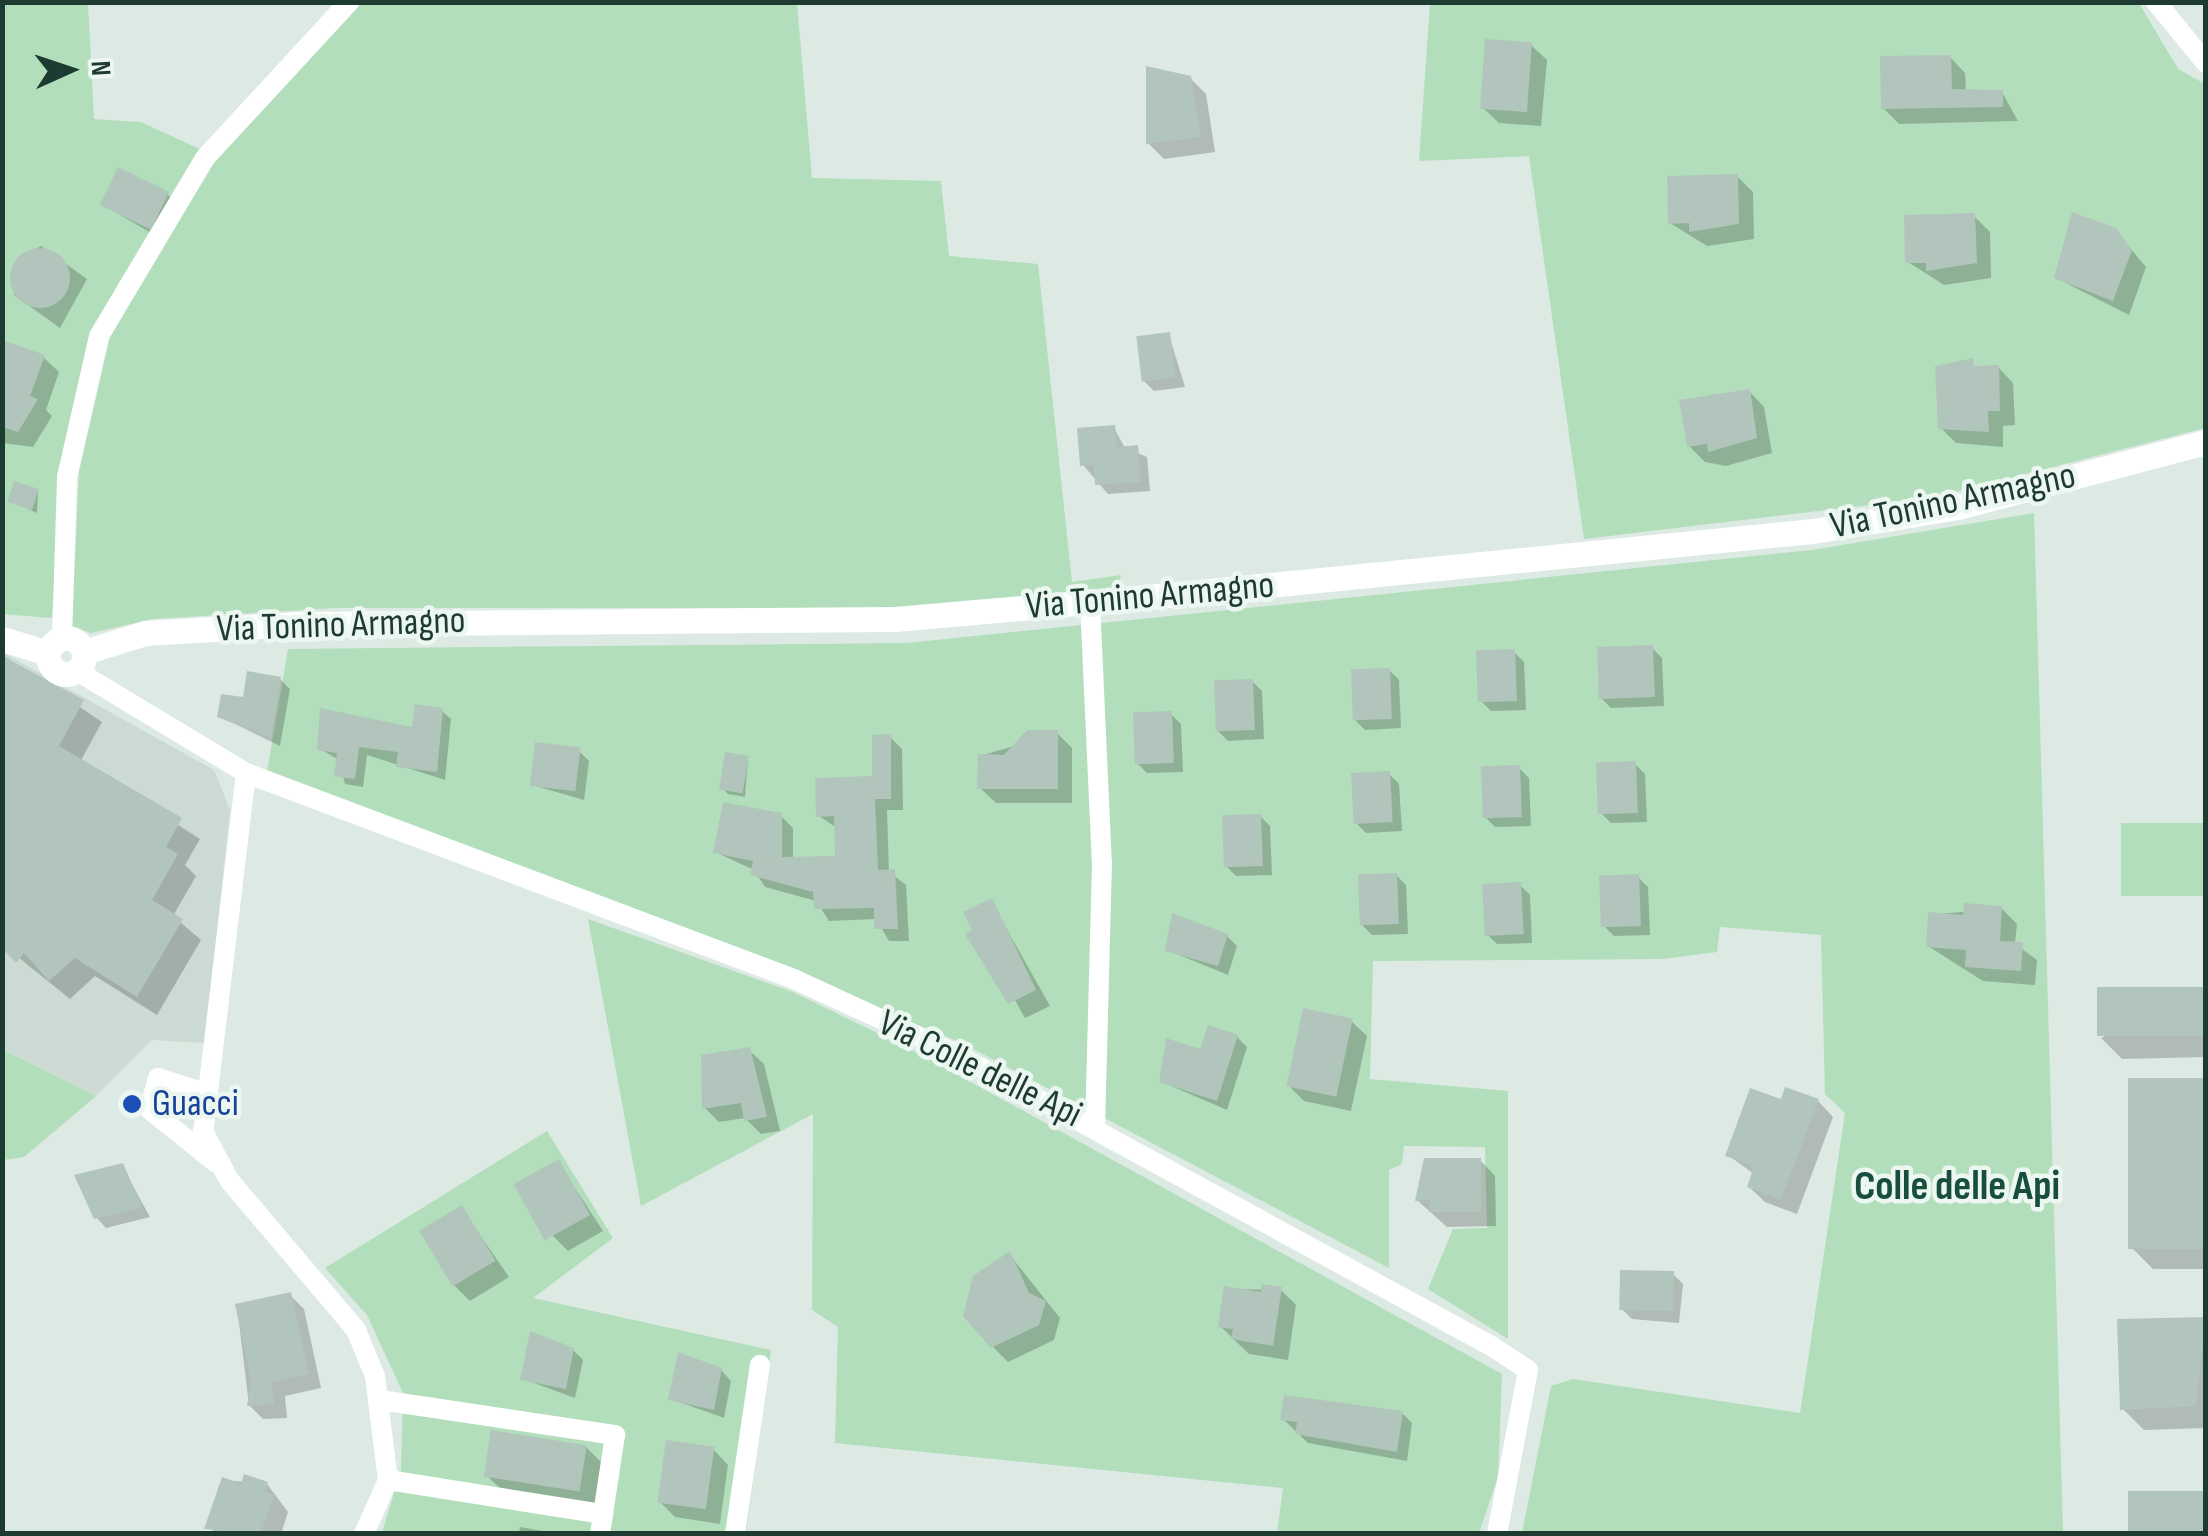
<!DOCTYPE html>
<html>
<head>
<meta charset="utf-8">
<style>
	body { margin:0 }
	#map { position:relative; width:2208px; height:1536px; overflow:hidden; background:#dceae3; font-family:"Sofia Sans Condensed",sans-serif }
	div>[style] { position:absolute }
	.built>* { inset:0; background:#cbdad2 }
	.green>* { inset:0; background:#b2debb; transform-origin:0 0 }
	.shadow>* { inset:0; background:#0003 }
	.building>* { inset:0; background:#b2c5bc; transform-origin:0 0 }
	.round { border-radius:50% }
	.minor>* { height:20px; margin:-10px; padding:0 10px; transform-origin:10px; border-radius:10px; background:#fff }
	.tertiary>* { height:25px; margin:-12.5px; padding:0 12.5px; transform-origin:12.5px; border-radius:12.5px; background:#fff }
	.tertiary>.ring { margin:-12.5px; padding:0; box-sizing:content-box; background:none; border:25px solid #fff; border-radius:50% }
	.dots>* { width:28px; height:28px; translate:-50% -50%; box-sizing:border-box; border:5px solid #edf7f1; border-radius:50% }
	span { translate:-50% -50%; white-space:nowrap; text-align:center; line-height:1.15; -webkit-text-stroke:9px #edf7f1; paint-order:stroke }
	.street-label { font-size:38px; color:#1d3b31 }
	.transit-label { font-size:38px; color:#164399 }
	.left { translate:0 -50%; text-align:left }
	.quarter-label { font-size:42px; color:#174e3d; font-weight:700 }
	.frame { position:absolute; inset:0; border:5px solid #1d3b31; pointer-events:none }
	.north { position:absolute; left:20px; top:20px; width:100px; height:100px; -webkit-text-stroke:8px #edf7f1; paint-order:stroke; rotate:87deg; font-size:28px; font-weight:700; line-height:40px; text-align:center; color:#1d3b31 }
	.north::after { content:''; display:block; margin:auto; width:35px; height:45px; background:#1d3b31; clip-path:polygon(50% 0,100% 100%,50% 72%,0 100%) }
</style>
</head>
<body>
<div id="map">
	<div class="built">
		<div style="clip-path:polygon(2px 652px,214px 770px,230px 810px,205px 1043px,152px 1040px,96px 1096px,3px 1049px)"></div>
	</div>
	<div class="green">
		<div style="clip-path:polygon(2px 3px,88px 3px,94px 119px,141px 122px,204px 151px,96px 335px,62px 478px,52px 618px,3px 614px)"></div>
		<div style="clip-path:polygon(362px 3px,797px 3px,812px 178px,941px 181px,949px 256px,1038px 264px,1072px 582px,1121px 575px,1118px 591px,905px 608px,336px 608px,153px 619px,91px 633px,72px 627px,79px 472px,110px 337px,212px 164px)"></div>
		<div style="clip-path:polygon(1430px 3px,2139px 3px,2178px 69px,2205px 84px,2205px 428px,1936px 497px,1584px 539px,1529px 156px,1419px 161px)"></div>
		<div style="clip-path:polygon(2034px 513px,2063px 1533px,1522px 1533px,1551px 1386px,1573px 1379px,1800px 1413px,1845px 1113px,1825px 1094px,1821px 935px,1720px 927px,1717px 952px,1663px 959px,1373px 961px,1370px 1079px,1508px 1091px,1508px 1339px,1428px 1289px,1453px 1229px,1487px 1228px,1485px 1147px,1404px 1146px,1402px 1164px,1389px 1170px,1389px 1268px,960px 1042px,267px 772px,288px 649px,907px 643px,1812px 550px)"></div>
		<div style="left:2205px;top:823px;width:73px;height:84px;rotate:90deg"></div>
		<div style="clip-path:polygon(588px 919px,793px 992px,920px 1054px,1502px 1374px,1498px 1477px,1479px 1533px,1277px 1533px,1283px 1488px,835px 1443px,838px 1327px,812px 1310px,813px 1114px,641px 1206px)"></div>
		<div style="clip-path:polygon(2px 1049px,96px 1096px,24px 1157px,3px 1160px)"></div>
		<div style="clip-path:polygon(547px 1131px,613px 1238px,533px 1298px,771px 1350px,746px 1533px,382px 1533px,401px 1469px,403px 1393px,367px 1315px,325px 1268px)"></div>
	</div>
	<div class="shadow">
		<div style="clip-path:polygon(1531px 45px,1547px 60px,1541px 126px,1499px 123px,1483px 108px)"></div>
		<div style="clip-path:polygon(1950px 57px,1965px 73px,1966px 92px,2002px 92px,2018px 121px,1899px 124px,1883px 108px)"></div>
		<div style="clip-path:polygon(1190px 78px,1206px 94px,1215px 152px,1164px 159px,1148px 143px)"></div>
		<div style="clip-path:polygon(1737px 176px,1753px 192px,1754px 239px,1707px 246px,1670px 223px)"></div>
		<div style="clip-path:polygon(167px 194px,177px 204px,158px 237px,103px 205px)"></div>
		<div style="clip-path:polygon(1974px 216px,1990px 232px,1991px 278px,1944px 285px,1908px 262px)"></div>
		<div style="clip-path:polygon(2115px 230px,2146px 267px,2129px 315px,2056px 278px)"></div>
		<div style="clip-path:polygon(41px 246px,87px 279px,60px 328px,14px 295px,14px 263px)"></div>
		<div style="clip-path:polygon(1169px 335px,1185px 387px,1154px 391px,1144px 381px)"></div>
		<div style="clip-path:polygon(2px 350px,43px 357px,59px 372px,46px 410px,52px 416px,33px 447px,2px 443px)"></div>
		<div style="clip-path:polygon(1998px 367px,2013px 383px,2015px 425px,2003px 426px,2003px 447px,1956px 443px,1940px 427px)"></div>
		<div style="clip-path:polygon(1749px 391px,1764px 407px,1772px 453px,1726px 466px,1705px 462px,1689px 446px)"></div>
		<div style="clip-path:polygon(1114px 428px,1125px 448px,1147px 457px,1150px 491px,1108px 494px,1083px 465px)"></div>
		<div style="clip-path:polygon(38px 491px,37px 513px,10px 501px)"></div>
		<div style="clip-path:polygon(1652px 648px,1662px 658px,1664px 706px,1611px 708px,1601px 698px)"></div>
		<div style="clip-path:polygon(1514px 652px,1524px 662px,1526px 710px,1491px 711px,1481px 701px)"></div>
		<div style="clip-path:polygon(2px 655px,102px 722px,80px 762px,200px 839px,185px 865px,196px 876px,173px 916px,201px 940px,157px 1015px,95px 976px,70px 999px,2px 944px)"></div>
		<div style="clip-path:polygon(1389px 670px,1399px 680px,1401px 728px,1365px 730px,1355px 720px)"></div>
		<div style="clip-path:polygon(280px 679px,290px 689px,280px 746px,219px 716px)"></div>
		<div style="clip-path:polygon(1252px 681px,1262px 691px,1264px 739px,1228px 741px,1218px 731px)"></div>
		<div style="clip-path:polygon(442px 711px,451px 719px,445px 780px,367px 755px,363px 787px,345px 784px,339px 760px,320px 749px,414px 730px)"></div>
		<div style="clip-path:polygon(1171px 714px,1181px 724px,1183px 772px,1147px 773px,1137px 763px)"></div>
		<div style="clip-path:polygon(1057px 733px,1072px 748px,1072px 803px,996px 803px,980px 788px,980px 756px)"></div>
		<div style="clip-path:polygon(890px 737px,902px 749px,903px 810px,887px 810px,889px 872px,906px 885px,909px 941px,889px 941px,876px 919px,829px 921px,816px 901px,765px 887px,754px 870px,715px 852px,780px 815px,793px 828px,793px 860px,838px 858px,837px 828px,819px 816px,874px 779px)"></div>
		<div style="clip-path:polygon(579px 751px,589px 761px,584px 800px,532px 785px)"></div>
		<div style="clip-path:polygon(748px 759px,745px 797px,728px 794px,723px 789px)"></div>
		<div style="clip-path:polygon(1635px 764px,1645px 774px,1647px 822px,1611px 823px,1601px 813px)"></div>
		<div style="clip-path:polygon(1519px 768px,1529px 778px,1531px 826px,1495px 827px,1485px 817px)"></div>
		<div style="clip-path:polygon(1389px 774px,1399px 784px,1402px 831px,1366px 833px,1356px 823px)"></div>
		<div style="clip-path:polygon(1260px 816px,1270px 826px,1272px 875px,1236px 876px,1226px 866px)"></div>
		<div style="clip-path:polygon(1396px 875px,1406px 885px,1408px 934px,1372px 935px,1362px 925px)"></div>
		<div style="clip-path:polygon(1638px 877px,1648px 887px,1650px 935px,1614px 936px,1604px 926px)"></div>
		<div style="clip-path:polygon(1520px 885px,1530px 895px,1532px 943px,1497px 944px,1487px 934px)"></div>
		<div style="clip-path:polygon(991px 901px,1050px 1006px,1025px 1018px,976px 932px)"></div>
		<div style="clip-path:polygon(2001px 908px,2017px 924px,2015px 944px,2037px 960px,2035px 985px,1983px 981px,1928px 946px,1930px 915px)"></div>
		<div style="clip-path:polygon(1227px 936px,1237px 946px,1228px 975px,1167px 950px)"></div>
		<div style="clip-path:polygon(2206px 989px,2206px 1057px,2122px 1059px,2101px 1038px)"></div>
		<div style="clip-path:polygon(1351px 1021px,1367px 1036px,1351px 1111px,1304px 1101px,1288px 1085px)"></div>
		<div style="clip-path:polygon(1237px 1037px,1247px 1047px,1227px 1110px,1162px 1082px)"></div>
		<div style="clip-path:polygon(749px 1050px,764px 1064px,780px 1131px,761px 1134px,745px 1118px,719px 1122px,705px 1108px)"></div>
		<div style="clip-path:polygon(2206px 1081px,2206px 1269px,2153px 1269px,2132px 1248px)"></div>
		<div style="clip-path:polygon(1818px 1101px,1833px 1117px,1797px 1214px,1765px 1202px,1749px 1187px,1754px 1174px,1728px 1155px,1783px 1103px)"></div>
		<div style="clip-path:polygon(1480px 1160px,1495px 1176px,1496px 1226px,1447px 1227px,1417px 1200px)"></div>
		<div style="clip-path:polygon(558px 1162px,603px 1231px,568px 1251px,552px 1235px)"></div>
		<div style="clip-path:polygon(122px 1166px,150px 1217px,106px 1228px,96px 1217px)"></div>
		<div style="clip-path:polygon(462px 1209px,509px 1277px,470px 1301px,454px 1285px)"></div>
		<div style="clip-path:polygon(1009px 1254px,1060px 1318px,1054px 1340px,1008px 1362px,993px 1347px)"></div>
		<div style="clip-path:polygon(1673px 1274px,1683px 1284px,1679px 1323px,1632px 1319px,1622px 1309px)"></div>
		<div style="clip-path:polygon(1226px 1289px,1281px 1290px,1296px 1305px,1288px 1360px,1249px 1354px,1220px 1326px)"></div>
		<div style="clip-path:polygon(290px 1295px,304px 1309px,321px 1388px,285px 1396px,287px 1418px,263px 1419px,249px 1405px,237px 1306px)"></div>
		<div style="clip-path:polygon(2206px 1319px,2206px 1428px,2144px 1430px,2123px 1409px)"></div>
		<div style="clip-path:polygon(573px 1350px,583px 1360px,575px 1398px,523px 1379px)"></div>
		<div style="clip-path:polygon(721px 1370px,731px 1381px,724px 1418px,671px 1399px)"></div>
		<div style="clip-path:polygon(1402px 1413px,1412px 1423px,1407px 1461px,1308px 1443px,1283px 1419px)"></div>
		<div style="clip-path:polygon(586px 1447px,602px 1463px,595px 1505px,502px 1490px,486px 1475px)"></div>
		<div style="clip-path:polygon(713px 1449px,728px 1465px,720px 1524px,675px 1517px,659px 1501px)"></div>
		<div style="clip-path:polygon(224px 1480px,267px 1484px,288px 1512px,281px 1534px,212px 1534px)"></div>
		<div style="clip-path:polygon(520px 1527px,560px 1534px,519px 1534px)"></div>
	</div>
	<div class="building">
		<div style="left:1485px;top:39px;width:47px;height:70px;rotate:4deg"></div>
		<div style="clip-path:polygon(1951px 55px,1952px 89px,2003px 90px,2003px 107px,1881px 109px,1880px 56px)"></div>
		<div style="clip-path:polygon(1146px 66px,1191px 76px,1201px 137px,1146px 144px)"></div>
		<div style="left:118px;top:167px;width:57px;height:42px;rotate:26deg"></div>
		<div style="clip-path:polygon(1738px 174px,1739px 224px,1689px 232px,1689px 223px,1668px 224px,1667px 176px)"></div>
		<div style="clip-path:polygon(2072px 212px,2116px 228px,2132px 250px,2113px 301px,2054px 278px)"></div>
		<div style="clip-path:polygon(1975px 213px,1977px 263px,1926px 271px,1926px 263px,1905px 263px,1904px 215px)"></div>
		<div class="round" style="left:10px;top:248px;width:60px;height:60px"></div>
		<div style="left:1170px;top:332px;width:46px;height:34px;rotate:83deg"></div>
		<div style="clip-path:polygon(2px 340px,45px 355px,30px 396px,38px 399px,18px 432px,2px 427px)"></div>
		<div style="clip-path:polygon(1973px 358px,1974px 366px,1999px 365px,2000px 411px,1988px 411px,1989px 432px,1938px 429px,1935px 366px)"></div>
		<div style="clip-path:polygon(1750px 389px,1757px 438px,1708px 452px,1707px 444px,1687px 447px,1679px 400px)"></div>
		<div style="clip-path:polygon(1115px 425px,1117px 447px,1138px 445px,1141px 482px,1095px 485px,1094px 465px,1080px 466px,1077px 428px)"></div>
		<div style="left:14px;top:481px;width:26px;height:22px;rotate:18deg"></div>
		<div style="left:1653px;top:645px;width:52px;height:56px;rotate:88deg"></div>
		<div style="left:1515px;top:649px;width:52px;height:39px;rotate:88deg"></div>
		<div style="clip-path:polygon(2px 656px,84px 700px,59px 746px,182px 818px,166px 847px,178px 854px,152px 900px,183px 919px,137px 997px,75px 958px,49px 981px,24px 953px,16px 963px,2px 948px)"></div>
		<div style="left:1390px;top:668px;width:51px;height:39px;rotate:88deg"></div>
		<div style="clip-path:polygon(247px 671px,281px 677px,271px 738px,217px 717px,221px 694px,243px 697px)"></div>
		<div style="left:1253px;top:679px;width:51px;height:39px;rotate:88deg"></div>
		<div style="clip-path:polygon(415px 704px,443px 708px,437px 772px,396px 767px,398px 752px,359px 747px,355px 779px,334px 776px,337px 753px,317px 750px,320px 708px,412px 727px)"></div>
		<div style="left:1172px;top:711px;width:52px;height:39px;rotate:88deg"></div>
		<div style="clip-path:polygon(1027px 730px,1058px 730px,1058px 789px,977px 789px,978px 754px,1004px 755px)"></div>
		<div style="clip-path:polygon(891px 734px,891px 799px,875px 799px,878px 870px,895px 869px,898px 929px,874px 929px,874px 908px,814px 909px,813px 892px,750px 875px,753px 861px,713px 853px,723px 802px,782px 813px,782px 857px,835px 856px,834px 816px,816px 817px,815px 778px,872px 776px,872px 735px)"></div>
		<div style="left:535px;top:742px;width:46px;height:44px;rotate:7deg"></div>
		<div style="left:725px;top:752px;width:24px;height:38px;rotate:9deg"></div>
		<div style="left:1636px;top:761px;width:52px;height:40px;rotate:88deg"></div>
		<div style="left:1520px;top:765px;width:52px;height:39px;rotate:88deg"></div>
		<div style="left:1390px;top:771px;width:51px;height:39px;rotate:87deg"></div>
		<div style="left:1261px;top:814px;width:52px;height:39px;rotate:88deg"></div>
		<div style="left:1397px;top:873px;width:51px;height:39px;rotate:88deg"></div>
		<div style="left:1639px;top:874px;width:52px;height:40px;rotate:88deg"></div>
		<div style="left:1521px;top:882px;width:52px;height:39px;rotate:87deg"></div>
		<div style="clip-path:polygon(992px 898px,1036px 990px,1008px 1004px,965px 934px,972px 930px,963px 912px)"></div>
		<div style="clip-path:polygon(1964px 903px,2002px 906px,2000px 941px,2023px 942px,2021px 971px,1965px 967px,1966px 950px,1926px 947px,1928px 912px,1963px 915px)"></div>
		<div style="clip-path:polygon(1172px 913px,1228px 934px,1218px 966px,1165px 951px)"></div>
		<div style="left:2206px;top:987px;width:49px;height:109px;rotate:90deg"></div>
		<div style="left:1303px;top:1008px;width:51px;height:80px;rotate:12deg"></div>
		<div style="clip-path:polygon(1208px 1025px,1238px 1035px,1217px 1101px,1159px 1082px,1166px 1038px,1200px 1049px)"></div>
		<div style="clip-path:polygon(750px 1047px,767px 1117px,744px 1121px,741px 1103px,702px 1109px,701px 1055px)"></div>
		<div style="left:2206px;top:1078px;width:171px;height:78px;rotate:90deg"></div>
		<div style="clip-path:polygon(1785px 1087px,1819px 1099px,1781px 1200px,1747px 1187px,1754px 1166px,1725px 1156px,1750px 1088px,1781px 1099px)"></div>
		<div style="clip-path:polygon(1424px 1158px,1481px 1158px,1481px 1212px,1429px 1212px,1430px 1200px,1415px 1201px)"></div>
		<div style="left:559px;top:1159px;width:64px;height:52px;rotate:61deg"></div>
		<div style="clip-path:polygon(123px 1163px,142px 1208px,94px 1219px,74px 1175px)"></div>
		<div style="left:462px;top:1205px;width:65px;height:50px;rotate:59deg"></div>
		<div style="clip-path:polygon(1010px 1251px,1029px 1293px,1046px 1301px,1039px 1325px,991px 1348px,963px 1316px,973px 1276px)"></div>
		<div style="left:1620px;top:1270px;width:54px;height:40px;rotate:1deg"></div>
		<div style="clip-path:polygon(1262px 1284px,1282px 1287px,1273px 1346px,1231px 1339px,1233px 1329px,1218px 1327px,1224px 1286px,1261px 1292px)"></div>
		<div style="clip-path:polygon(291px 1292px,309px 1374px,272px 1382px,274px 1404px,247px 1406px,251px 1381px,235px 1304px)"></div>
		<div style="clip-path:polygon(2206px 1317px,2196px 1406px,2120px 1410px,2117px 1319px)"></div>
		<div style="clip-path:polygon(530px 1331px,574px 1348px,566px 1389px,520px 1380px)"></div>
		<div style="clip-path:polygon(678px 1352px,722px 1368px,714px 1410px,668px 1400px)"></div>
		<div style="clip-path:polygon(1284px 1395px,1403px 1411px,1397px 1452px,1295px 1434px,1297px 1422px,1280px 1420px)"></div>
		<div style="left:491px;top:1430px;width:97px;height:47px;rotate:9deg"></div>
		<div style="left:666px;top:1440px;width:49px;height:63px;rotate:8deg"></div>
		<div style="clip-path:polygon(244px 1474px,268px 1482px,264px 1492px,274px 1495px,260px 1534px,204px 1529px,222px 1477px,241px 1484px)"></div>
		<div style="left:2206px;top:1491px;width:43px;height:78px;rotate:90deg"></div>
	</div>
	<div class="minor">
		<div style="left:2156px;top:2px;width:79px;rotate:50.7deg"></div>
		<div style="left:1090px;top:602px;width:260px;rotate:87.4deg"></div>
		<div style="left:1102px;top:862px;width:264px;rotate:91.5deg"></div>
		<div style="left:62px;top:638px;width:161px;rotate:-88.2deg"></div>
		<div style="left:67px;top:477px;width:145px;rotate:-77.2deg"></div>
		<div style="left:99px;top:336px;width:207px;rotate:-59.2deg"></div>
		<div style="left:205px;top:158px;width:212px;rotate:-47.3deg"></div>
		<div style="left:77px;top:671px;width:197px;rotate:31.1deg"></div>
		<div style="left:246px;top:773px;width:361px;rotate:96.8deg"></div>
		<div style="left:203px;top:1131px;width:55px;rotate:62deg"></div>
		<div style="left:229px;top:1180px;width:197px;rotate:49.7deg"></div>
		<div style="left:356px;top:1330px;width:50px;rotate:67.6deg"></div>
		<div style="left:375px;top:1376px;width:105px;rotate:82.9deg"></div>
		<div style="left:388px;top:1480px;width:59px;rotate:114deg"></div>
		<div style="left:246px;top:773px;width:585px;rotate:20.6deg"></div>
		<div style="left:794px;top:979px;width:174px;rotate:24.8deg"></div>
		<div style="left:952px;top:1052px;width:616px;rotate:28.6deg"></div>
		<div style="left:1493px;top:1347px;width:42px;rotate:33.3deg"></div>
		<div style="left:1528px;top:1370px;width:167px;rotate:100.7deg"></div>
		<div style="left:202px;top:1092px;width:46px;rotate:-162.3deg"></div>
		<div style="left:158px;top:1078px;width:32px;rotate:106deg"></div>
		<div style="left:149px;top:1109px;width:85px;rotate:38.8deg"></div>
		<div style="left:380px;top:1400px;width:238px;rotate:8.5deg"></div>
		<div style="left:615px;top:1435px;width:100px;rotate:98.6deg"></div>
		<div style="left:388px;top:1480px;width:218px;rotate:9deg"></div>
		<div style="left:735px;top:1534px;width:171px;rotate:-81.6deg"></div>
	</div>
	<div class="tertiary">
		<div class="ring" style="left:48px;top:638px;width:11px;height:11px"></div>
		<div style="left:2px;top:639px;width:48px;rotate:16.9deg"></div>
		<div style="left:84px;top:652px;width:64px;rotate:-17.3deg"></div>
		<div style="left:145px;top:633px;width:150px;rotate:-3.4deg"></div>
		<div style="left:295px;top:624px;width:600px;rotate:-0.48deg"></div>
		<div style="left:895px;top:619px;width:254px;rotate:-5deg"></div>
		<div style="left:1148px;top:597px;width:668px;rotate:-5.67deg"></div>
		<div style="left:1813px;top:531px;width:147px;rotate:-9.4deg"></div>
		<div style="left:1958px;top:507px;width:256px;rotate:-14.7deg"></div>
	</div>
	<div class="dots">
		<div style="left:132px;top:1104px;background:#1a4fb4"></div>
	</div>
	<div class="street-label">
		<span style="left:1953px;top:501px;rotate:-12deg">Via Tonino Armagno</span>
		<span style="left:1150px;top:596px;rotate:-5deg">Via Tonino Armagno</span>
		<span style="left:341px;top:625px;rotate:-2deg">Via Tonino Armagno</span>
		<span style="left:980px;top:1069px;rotate:26deg">Via Colle delle Api</span>
	</div>
	<div class="transit-label">
		<span class="left" style="left:152px;top:1104px">Guacci</span>
	</div>
	<div class="quarter-label">
		<span style="left:1957px;top:1187px">Colle delle Api</span>
	</div>
	<div class="frame"></div>
	<div class="north">N</div>
</div>
</body>
</html>
